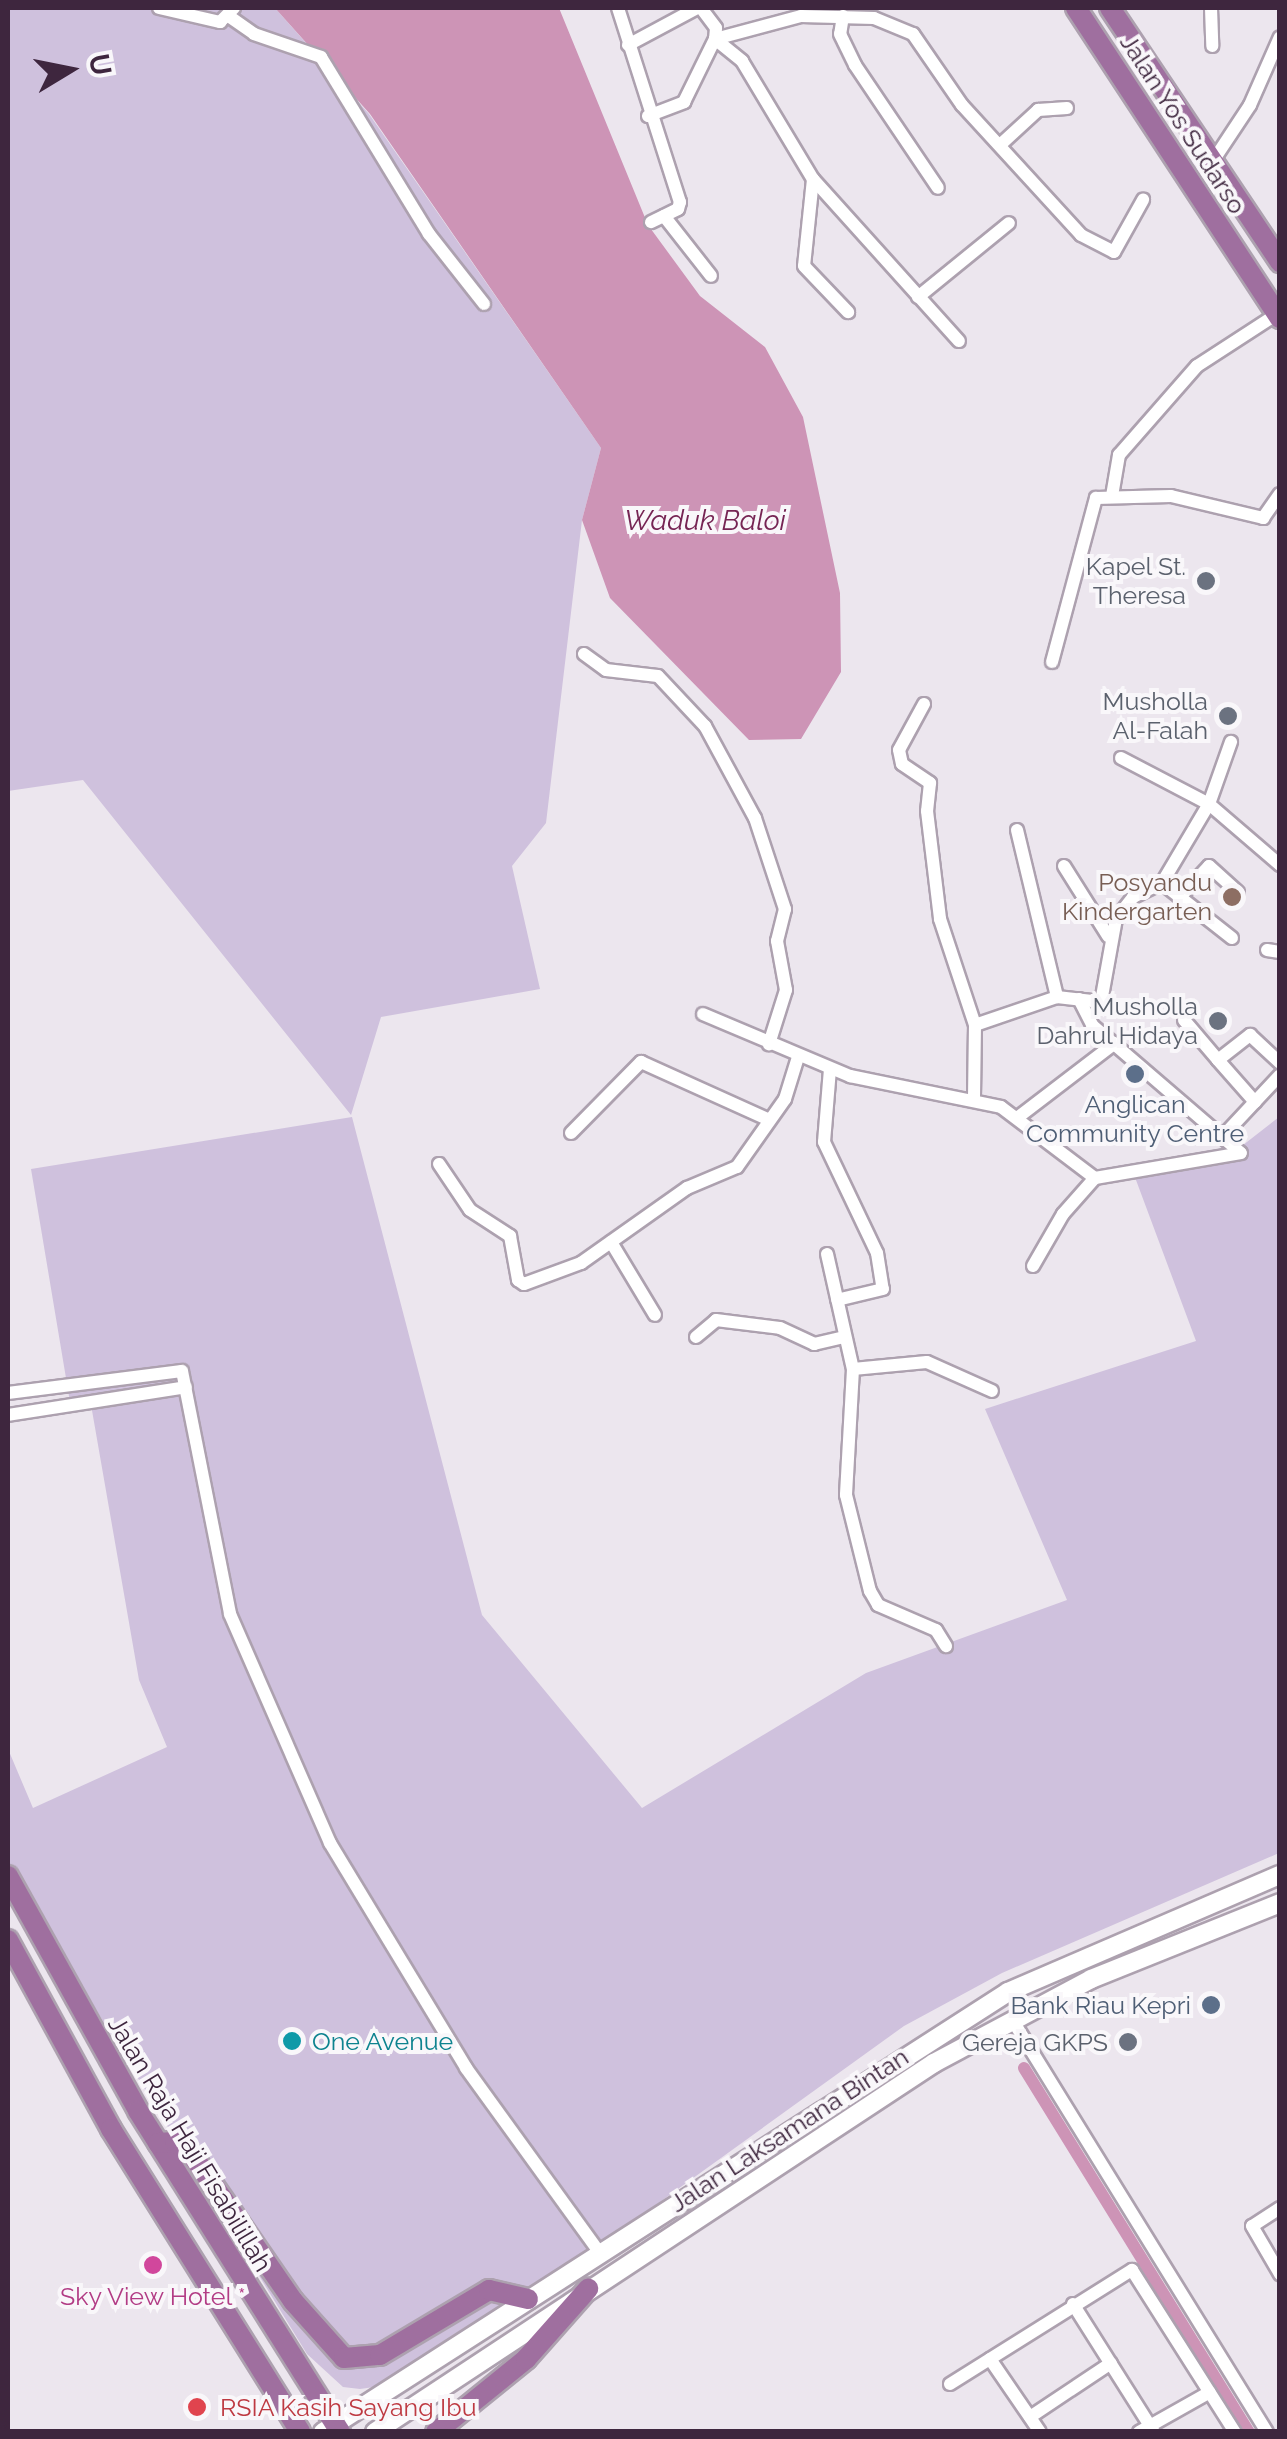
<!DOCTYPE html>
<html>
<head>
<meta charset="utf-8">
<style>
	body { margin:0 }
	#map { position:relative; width:1287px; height:2439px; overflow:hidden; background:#ece6ee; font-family:Raleway,sans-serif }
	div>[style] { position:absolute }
	.green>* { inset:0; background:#cfc1dd }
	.water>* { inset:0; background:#cd94b6 }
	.canal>* { height:12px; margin:-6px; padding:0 6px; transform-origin:6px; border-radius:6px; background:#cd94b6 }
	.roads { filter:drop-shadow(2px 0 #ada1af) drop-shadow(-2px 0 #ada1af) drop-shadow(0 2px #ada1af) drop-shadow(0 -2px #ada1af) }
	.minor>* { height:12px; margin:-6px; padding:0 6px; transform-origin:6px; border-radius:6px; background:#fff }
	.secondary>* { height:18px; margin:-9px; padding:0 9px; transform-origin:9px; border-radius:9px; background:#fff }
	.primary>* { height:20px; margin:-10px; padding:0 10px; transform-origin:10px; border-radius:10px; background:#9f6f9f }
	.dots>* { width:28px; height:28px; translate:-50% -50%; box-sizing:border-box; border:5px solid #f9f7fa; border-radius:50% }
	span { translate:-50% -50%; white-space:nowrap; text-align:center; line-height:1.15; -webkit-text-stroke:8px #f9f7fa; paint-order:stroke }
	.street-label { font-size:25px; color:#3e263e }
	.worship-label { font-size:25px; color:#5b616d }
	.right { translate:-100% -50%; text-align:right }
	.education-label { font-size:25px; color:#785e54 }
	.service-label { font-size:25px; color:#4e5e75 }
	.culture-label { font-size:25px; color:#0d838f }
	.left { translate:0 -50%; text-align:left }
	.hotel-label { font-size:25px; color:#b23c85 }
	.health-label { font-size:25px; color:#be3a42 }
	.water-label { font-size:28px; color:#762554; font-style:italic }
	.frame { position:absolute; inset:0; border:10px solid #3e263e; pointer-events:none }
	.north { position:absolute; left:20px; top:20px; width:100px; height:100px; -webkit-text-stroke:8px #f9f7fa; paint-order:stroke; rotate:80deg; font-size:28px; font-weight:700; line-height:40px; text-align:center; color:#3e263e }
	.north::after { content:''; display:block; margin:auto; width:35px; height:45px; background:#3e263e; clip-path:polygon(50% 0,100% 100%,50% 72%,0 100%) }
</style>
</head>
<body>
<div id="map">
	<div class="green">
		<div style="clip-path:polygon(8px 8px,275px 8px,369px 114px,601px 448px,582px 520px,546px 823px,512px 866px,540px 989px,381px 1017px,351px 1115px,83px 780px,8px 791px)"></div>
		<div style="clip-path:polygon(352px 1117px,482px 1615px,642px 1808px,866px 1673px,1067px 1600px,985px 1409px,1196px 1341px,1133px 1172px,1238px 1149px,1279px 1117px,1279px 1853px,1002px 1973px,904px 2026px,410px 2382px,360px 2389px,343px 2387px,307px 2354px,8px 1866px,8px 1749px,33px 1808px,167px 1747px,139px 1680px,90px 1399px,70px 1402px,31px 1169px)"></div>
	</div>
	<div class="water">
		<div style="clip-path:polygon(275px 8px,559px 8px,648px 225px,700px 296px,765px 347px,803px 417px,840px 593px,841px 672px,801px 739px,749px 740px,610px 598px,582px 520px,601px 448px,370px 114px)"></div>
	</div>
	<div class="canal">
		<div style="left:1024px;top:2068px;width:428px;rotate:58.3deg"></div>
	</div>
	<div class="roads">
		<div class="minor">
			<div style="left:159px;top:8px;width:63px;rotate:12.9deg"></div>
			<div style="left:220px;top:22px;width:20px;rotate:-45deg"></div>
			<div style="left:618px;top:8px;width:204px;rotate:72.3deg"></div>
			<div style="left:680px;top:202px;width:7px;rotate:106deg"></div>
			<div style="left:678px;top:209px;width:30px;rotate:154deg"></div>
			<div style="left:701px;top:8px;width:25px;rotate:53deg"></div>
			<div style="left:716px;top:28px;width:11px;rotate:95deg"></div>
			<div style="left:715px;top:39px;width:35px;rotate:39deg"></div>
			<div style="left:742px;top:61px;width:138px;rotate:59deg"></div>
			<div style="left:813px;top:179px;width:218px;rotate:48deg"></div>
			<div style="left:1211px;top:8px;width:38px;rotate:88deg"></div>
			<div style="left:843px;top:16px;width:18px;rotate:99deg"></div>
			<div style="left:840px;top:34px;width:34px;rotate:64deg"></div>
			<div style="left:855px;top:65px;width:148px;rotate:56deg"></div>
			<div style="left:230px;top:17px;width:29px;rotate:35deg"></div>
			<div style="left:254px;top:34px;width:71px;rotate:18.9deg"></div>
			<div style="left:321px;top:57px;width:207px;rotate:58.6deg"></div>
			<div style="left:429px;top:234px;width:89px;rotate:51.8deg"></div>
			<div style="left:628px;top:45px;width:78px;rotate:-28.2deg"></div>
			<div style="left:648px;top:116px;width:39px;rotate:-21deg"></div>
			<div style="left:684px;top:102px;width:70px;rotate:-63.8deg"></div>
			<div style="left:715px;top:39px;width:89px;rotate:-15deg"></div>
			<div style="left:801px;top:16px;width:73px;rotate:1.6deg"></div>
			<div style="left:874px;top:18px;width:42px;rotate:22.3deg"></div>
			<div style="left:913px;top:34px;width:86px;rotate:55.4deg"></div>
			<div style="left:962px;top:105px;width:176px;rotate:47.5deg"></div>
			<div style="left:1081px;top:235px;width:37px;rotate:27deg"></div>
			<div style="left:1114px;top:252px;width:60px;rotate:-60.9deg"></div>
			<div style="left:1000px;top:145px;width:52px;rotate:-42.6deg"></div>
			<div style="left:1038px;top:110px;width:29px;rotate:-4deg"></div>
			<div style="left:1213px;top:161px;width:67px;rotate:-56.5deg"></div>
			<div style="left:1250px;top:105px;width:74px;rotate:-66.2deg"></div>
			<div style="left:813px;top:179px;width:87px;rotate:95.9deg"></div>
			<div style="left:804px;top:266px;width:64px;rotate:46.3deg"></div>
			<div style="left:664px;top:216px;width:76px;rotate:51.9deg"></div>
			<div style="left:918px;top:297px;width:117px;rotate:-39.1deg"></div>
			<div style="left:1112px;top:496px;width:42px;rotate:-80.3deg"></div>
			<div style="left:1119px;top:455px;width:118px;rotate:-48.8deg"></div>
			<div style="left:1197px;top:366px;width:95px;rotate:-33deg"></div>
			<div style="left:584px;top:654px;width:27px;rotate:36deg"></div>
			<div style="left:606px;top:670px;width:52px;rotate:6.6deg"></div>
			<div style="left:658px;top:676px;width:69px;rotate:46.8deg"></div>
			<div style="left:705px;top:726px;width:105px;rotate:61.5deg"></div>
			<div style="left:755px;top:818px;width:96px;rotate:71.8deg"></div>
			<div style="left:785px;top:909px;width:33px;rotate:104deg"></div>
			<div style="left:777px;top:941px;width:50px;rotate:79.6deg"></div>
			<div style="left:786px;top:990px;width:57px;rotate:107.5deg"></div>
			<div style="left:1052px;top:662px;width:170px;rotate:-75deg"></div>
			<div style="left:1096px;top:498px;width:75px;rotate:-1.5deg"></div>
			<div style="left:1171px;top:496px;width:95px;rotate:13.4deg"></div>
			<div style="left:1263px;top:518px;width:29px;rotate:-55deg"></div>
			<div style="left:924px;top:704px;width:52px;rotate:118.5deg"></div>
			<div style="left:899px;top:750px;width:14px;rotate:78deg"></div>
			<div style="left:902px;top:764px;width:34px;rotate:34deg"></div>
			<div style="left:930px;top:783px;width:28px;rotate:96deg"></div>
			<div style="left:927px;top:811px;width:109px;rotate:83.1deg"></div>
			<div style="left:940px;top:919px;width:112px;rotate:71.7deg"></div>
			<div style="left:975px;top:1025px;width:75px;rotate:90.8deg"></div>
			<div style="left:1121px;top:758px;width:99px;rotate:27.6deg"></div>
			<div style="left:1209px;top:804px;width:94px;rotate:40.7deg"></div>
			<div style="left:1017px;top:830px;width:172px;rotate:76.5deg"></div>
			<div style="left:1064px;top:866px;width:83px;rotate:57.8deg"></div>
			<div style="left:1162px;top:883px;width:89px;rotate:38.2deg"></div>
			<div style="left:1181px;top:896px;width:41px;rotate:-47deg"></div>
			<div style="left:1209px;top:866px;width:39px;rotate:42deg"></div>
			<div style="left:1267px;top:950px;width:13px;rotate:9deg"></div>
			<div style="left:1079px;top:999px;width:29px;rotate:63deg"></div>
			<div style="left:1092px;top:1025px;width:196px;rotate:40.7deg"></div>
			<div style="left:703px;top:1014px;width:160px;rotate:22.9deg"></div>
			<div style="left:850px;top:1076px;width:154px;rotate:11.6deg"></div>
			<div style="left:1001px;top:1107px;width:118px;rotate:37.1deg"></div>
			<div style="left:1095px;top:1178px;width:148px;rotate:-9.7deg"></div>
			<div style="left:1184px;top:1020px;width:52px;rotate:49.6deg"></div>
			<div style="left:975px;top:1025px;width:87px;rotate:-18.9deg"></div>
			<div style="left:1057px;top:997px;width:44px;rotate:6.5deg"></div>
			<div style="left:1101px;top:1002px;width:84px;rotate:-79.8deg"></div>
			<div style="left:1116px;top:919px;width:28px;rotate:-52deg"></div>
			<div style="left:1133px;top:897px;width:32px;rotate:-26deg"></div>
			<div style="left:1162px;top:883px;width:92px;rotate:-59.3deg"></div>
			<div style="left:1209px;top:804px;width:66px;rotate:-70.5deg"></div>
			<div style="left:830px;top:1069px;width:73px;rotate:94.7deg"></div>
			<div style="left:824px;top:1142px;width:123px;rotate:64.5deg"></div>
			<div style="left:877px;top:1253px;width:36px;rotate:81deg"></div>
			<div style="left:883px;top:1289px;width:47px;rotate:166.6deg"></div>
			<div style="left:1255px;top:1102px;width:56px;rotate:-131.4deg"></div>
			<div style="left:1218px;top:1060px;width:41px;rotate:-38deg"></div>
			<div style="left:1250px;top:1035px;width:41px;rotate:43deg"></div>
			<div style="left:1017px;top:1118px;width:123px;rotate:-37.4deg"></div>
			<div style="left:571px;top:1133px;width:100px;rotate:-45.4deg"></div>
			<div style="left:641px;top:1062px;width:138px;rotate:24.3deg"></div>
			<div style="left:1223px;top:1136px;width:83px;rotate:-46.9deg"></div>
			<div style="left:439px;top:1164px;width:55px;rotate:56deg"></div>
			<div style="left:470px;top:1210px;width:48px;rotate:33deg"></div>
			<div style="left:510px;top:1236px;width:45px;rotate:79.7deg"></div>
			<div style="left:518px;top:1280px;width:7px;rotate:34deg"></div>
			<div style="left:524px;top:1284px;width:61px;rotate:-20.2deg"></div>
			<div style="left:581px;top:1263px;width:130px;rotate:-35.3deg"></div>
			<div style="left:687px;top:1188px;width:54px;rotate:-22.8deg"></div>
			<div style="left:737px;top:1167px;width:83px;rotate:-54.8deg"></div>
			<div style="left:785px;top:1099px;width:44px;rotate:-72.8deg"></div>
			<div style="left:611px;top:1242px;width:85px;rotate:58.9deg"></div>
			<div style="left:827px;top:1254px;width:118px;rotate:77.3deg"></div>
			<div style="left:853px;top:1369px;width:74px;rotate:-5.4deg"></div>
			<div style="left:927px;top:1362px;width:71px;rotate:24deg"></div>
			<div style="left:1033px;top:1266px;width:60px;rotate:-60deg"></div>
			<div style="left:1063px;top:1214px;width:48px;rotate:-48.4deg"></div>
			<div style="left:696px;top:1337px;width:26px;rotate:-40deg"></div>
			<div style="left:716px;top:1320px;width:64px;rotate:7.1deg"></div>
			<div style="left:780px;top:1328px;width:38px;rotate:25deg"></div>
			<div style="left:814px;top:1344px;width:31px;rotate:-13deg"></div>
			<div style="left:853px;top:1369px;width:126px;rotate:93.2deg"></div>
			<div style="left:846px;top:1495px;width:99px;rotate:76deg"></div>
			<div style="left:870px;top:1591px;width:16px;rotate:60deg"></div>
			<div style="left:878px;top:1605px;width:63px;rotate:23.3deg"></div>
			<div style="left:936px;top:1630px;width:19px;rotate:58deg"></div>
			<div style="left:8px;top:1393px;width:175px;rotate:-7.2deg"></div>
			<div style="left:182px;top:1371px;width:248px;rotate:78.8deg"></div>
			<div style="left:230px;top:1614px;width:250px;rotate:66.4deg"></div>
			<div style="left:330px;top:1843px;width:263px;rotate:58.8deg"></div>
			<div style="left:466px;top:2068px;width:227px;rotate:54.1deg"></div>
			<div style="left:8px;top:1415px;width:180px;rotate:-8.9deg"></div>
			<div style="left:1013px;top:2021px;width:483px;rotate:58.3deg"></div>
			<div style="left:1280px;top:2208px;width:33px;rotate:147deg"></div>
			<div style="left:1252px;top:2226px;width:56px;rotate:59.7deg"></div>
			<div style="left:1073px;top:2304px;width:151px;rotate:57.7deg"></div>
			<div style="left:990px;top:2359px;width:88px;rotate:55.6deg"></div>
			<div style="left:950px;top:2384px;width:215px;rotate:-32.1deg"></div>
			<div style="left:1132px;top:2270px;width:192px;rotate:57.6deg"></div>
			<div style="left:1030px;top:2417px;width:97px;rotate:-33.7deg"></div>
			<div style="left:1139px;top:2432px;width:81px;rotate:-29.4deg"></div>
		</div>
		<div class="secondary">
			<div style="left:323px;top:2432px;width:814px;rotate:-32.71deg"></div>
			<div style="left:1008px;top:1992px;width:296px;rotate:-23.3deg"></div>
			<div style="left:375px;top:2432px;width:670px;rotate:-33.43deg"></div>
			<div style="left:934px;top:2063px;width:178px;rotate:-28.1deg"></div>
			<div style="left:1091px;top:1979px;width:204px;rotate:-21.9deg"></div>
		</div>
		<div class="primary">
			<div style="left:1076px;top:8px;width:371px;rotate:56.7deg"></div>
			<div style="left:1110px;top:8px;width:306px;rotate:56.2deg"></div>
			<div style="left:8px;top:1876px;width:269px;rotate:61deg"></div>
			<div style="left:138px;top:2111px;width:379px;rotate:57.8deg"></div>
			<div style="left:8px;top:1940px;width:215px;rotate:61.4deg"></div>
			<div style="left:111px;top:2129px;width:357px;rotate:58deg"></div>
			<div style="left:158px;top:2143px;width:17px;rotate:-3deg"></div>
			<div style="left:175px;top:2142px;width:23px;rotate:38deg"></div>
			<div style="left:193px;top:2156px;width:176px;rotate:55.4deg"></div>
			<div style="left:293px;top:2301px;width:76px;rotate:48.2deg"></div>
			<div style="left:344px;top:2358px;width:36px;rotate:-5deg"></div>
			<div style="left:380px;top:2355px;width:127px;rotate:-30.8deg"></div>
			<div style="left:489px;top:2290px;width:40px;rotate:13deg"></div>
			<div style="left:436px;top:2432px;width:116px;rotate:-39deg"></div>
			<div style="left:526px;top:2359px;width:94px;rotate:-48.5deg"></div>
		</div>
	</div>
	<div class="dots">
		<div style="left:1206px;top:581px;background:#6b7280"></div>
		<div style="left:1228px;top:716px;background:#6b7280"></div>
		<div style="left:1232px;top:897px;background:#8d6e63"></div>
		<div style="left:1218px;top:1021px;background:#6b7280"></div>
		<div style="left:1135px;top:1074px;background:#5c6f8a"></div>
		<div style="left:1211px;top:2005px;background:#5c6f8a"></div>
		<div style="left:292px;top:2041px;background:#0f9aa8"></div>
		<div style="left:1128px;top:2042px;background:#6b7280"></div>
		<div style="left:153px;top:2265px;background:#d1479c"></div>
		<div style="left:197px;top:2407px;background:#e0444e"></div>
	</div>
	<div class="street-label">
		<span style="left:1183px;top:124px;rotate:57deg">Jalan Yos Sudarso</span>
		<span style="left:789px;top:2130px;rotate:-33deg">Jalan Laksamana Bintan</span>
		<span style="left:190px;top:2144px;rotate:59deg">Jalan Raja Haji Fisabilillah</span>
	</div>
	<div class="worship-label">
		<span class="right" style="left:1186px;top:581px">Kapel St.<br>Theresa</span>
		<span class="right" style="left:1208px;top:716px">Musholla<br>Al-Falah</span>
		<span class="right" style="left:1198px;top:1021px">Musholla<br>Dahrul Hidaya</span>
		<span class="right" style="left:1108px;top:2042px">Gereja GKPS</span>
	</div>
	<div class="education-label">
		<span class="right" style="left:1212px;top:897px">Posyandu<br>Kindergarten</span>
	</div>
	<div class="service-label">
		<span style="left:1135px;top:1119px">Anglican<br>Community Centre</span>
		<span class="right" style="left:1191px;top:2005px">Bank Riau Kepri</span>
	</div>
	<div class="culture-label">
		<span class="left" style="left:312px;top:2041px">One Avenue</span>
	</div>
	<div class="hotel-label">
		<span style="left:153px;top:2296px">Sky View Hotel *</span>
	</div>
	<div class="health-label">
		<span class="left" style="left:220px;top:2407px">RSIA Kasih Sayang Ibu</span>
	</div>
	<div class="water-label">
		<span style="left:705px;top:521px">Waduk Baloi</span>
	</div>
	<div class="frame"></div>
	<div class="north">U</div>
</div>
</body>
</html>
